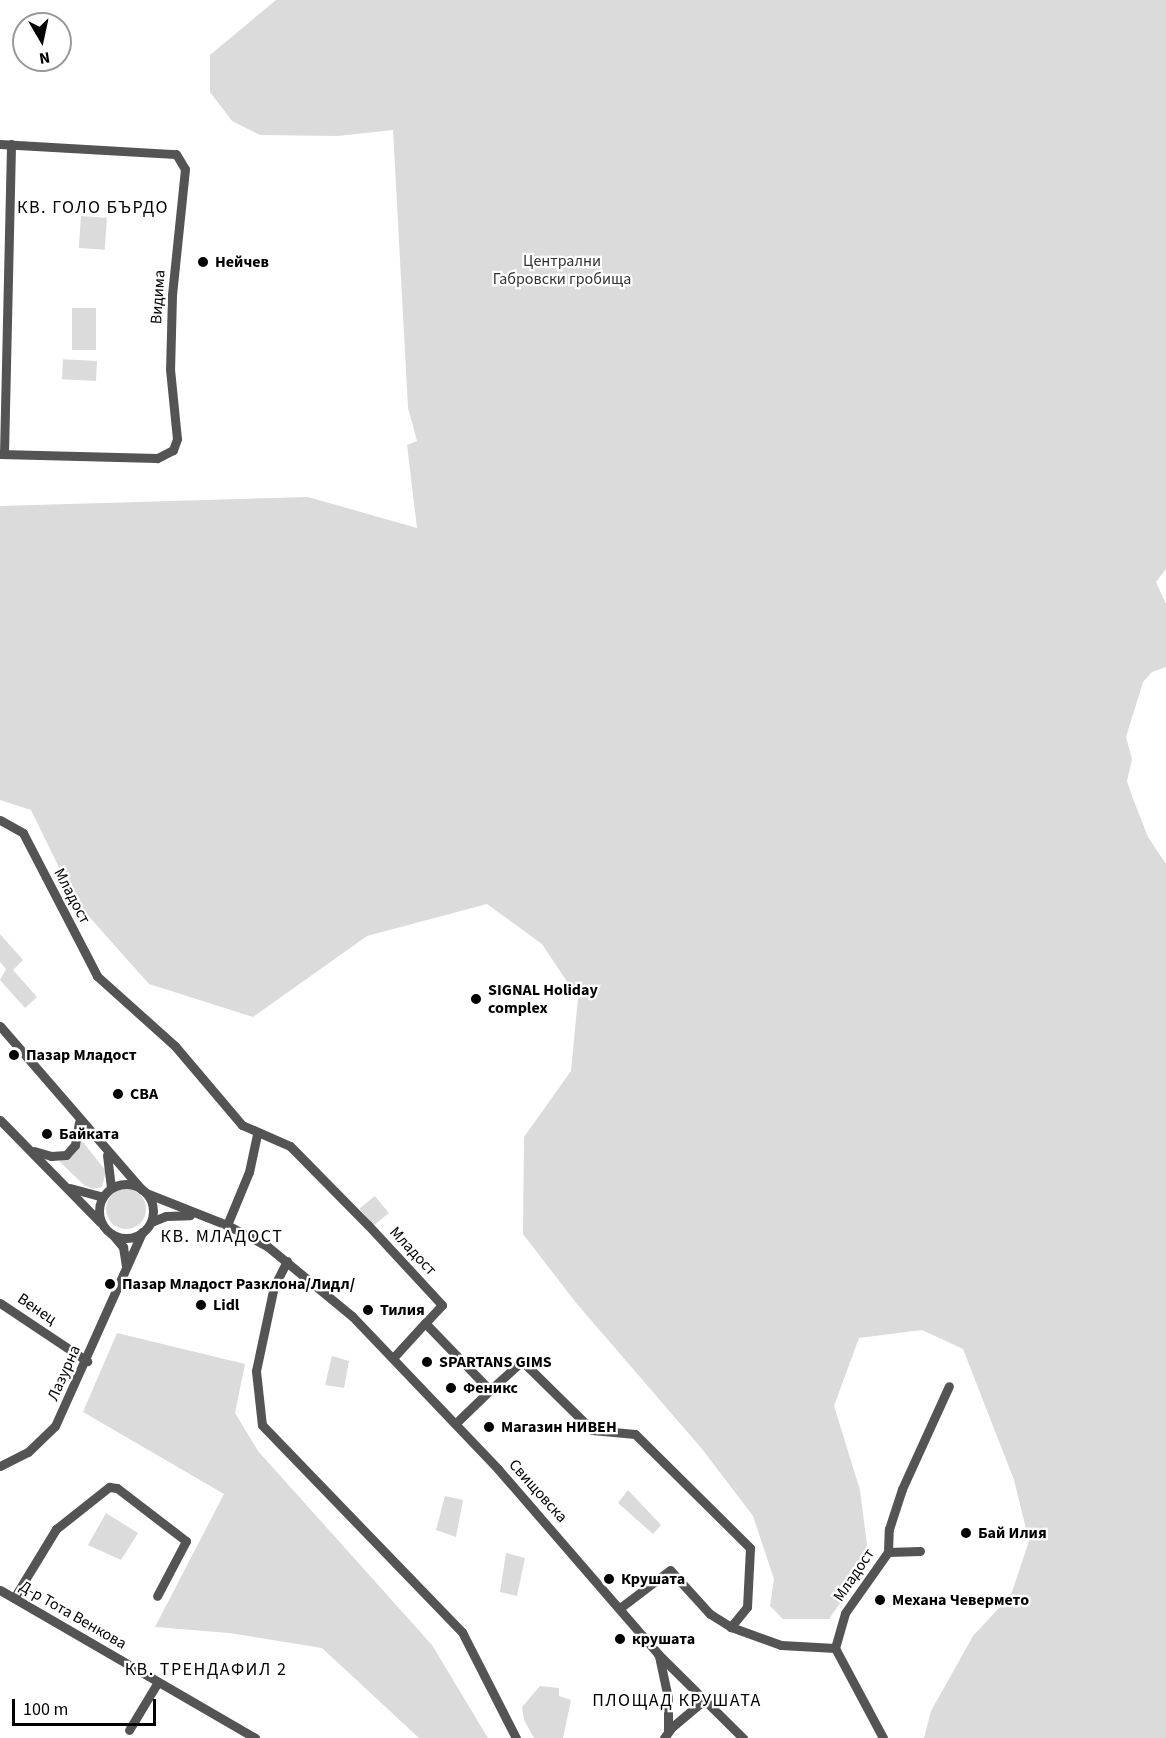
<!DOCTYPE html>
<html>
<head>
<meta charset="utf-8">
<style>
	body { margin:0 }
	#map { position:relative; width:1166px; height:1738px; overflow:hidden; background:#fff; font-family:"Source Sans 3",sans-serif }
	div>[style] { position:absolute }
	.green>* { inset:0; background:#dbdbdb; transform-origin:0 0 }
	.round { border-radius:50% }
	.minor>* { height:9px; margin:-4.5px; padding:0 4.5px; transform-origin:4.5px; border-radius:4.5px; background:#545454 }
	.minor>.ring { margin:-4.5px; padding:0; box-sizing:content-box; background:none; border:9px solid #545454; border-radius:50% }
	.dots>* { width:16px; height:16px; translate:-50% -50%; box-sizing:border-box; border:3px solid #fff; border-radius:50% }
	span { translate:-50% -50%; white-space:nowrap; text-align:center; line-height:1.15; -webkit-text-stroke:4.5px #fff; paint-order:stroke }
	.park-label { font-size:16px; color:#323232 }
	.poi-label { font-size:16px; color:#000; font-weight:700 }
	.left { translate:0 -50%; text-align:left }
	.street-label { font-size:16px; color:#000 }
	.neighbourhood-label { font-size:18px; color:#000; letter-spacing:1.5px }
	.north { position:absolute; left:12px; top:12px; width:60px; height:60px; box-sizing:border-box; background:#fff; border:2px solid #999; border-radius:50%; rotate:171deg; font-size:16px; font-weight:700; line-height:24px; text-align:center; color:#000 }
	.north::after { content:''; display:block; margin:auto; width:21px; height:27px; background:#000; clip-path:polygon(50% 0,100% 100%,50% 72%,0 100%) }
	.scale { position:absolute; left:12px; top:1699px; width:144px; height:27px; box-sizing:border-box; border:3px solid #000; border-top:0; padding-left:8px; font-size:18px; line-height:21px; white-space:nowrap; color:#000; -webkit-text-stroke:4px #fff; paint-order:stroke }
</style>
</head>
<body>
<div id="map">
	<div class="green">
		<div style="clip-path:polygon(276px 0,1166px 0,1166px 569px,1156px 582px,1166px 604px,1166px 667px,1152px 672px,1143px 682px,1126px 737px,1132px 759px,1127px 781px,1132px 796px,1148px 837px,1166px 864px,1166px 1738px,924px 1738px,931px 1711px,973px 1636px,1011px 1595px,1029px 1541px,1014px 1480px,963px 1349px,922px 1330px,859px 1338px,834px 1406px,860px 1490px,867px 1545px,854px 1583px,829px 1619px,783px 1619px,770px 1606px,774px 1579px,753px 1516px,702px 1449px,577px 1304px,523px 1234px,524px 1137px,571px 1071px,578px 998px,542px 944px,487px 904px,367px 936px,253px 1017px,149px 984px,76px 902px,31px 810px,0 800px,0 506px,308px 497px,417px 528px,407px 445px,417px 441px,408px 408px,393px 130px,338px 136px,260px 135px,232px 121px,210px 92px,210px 55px)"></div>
		<div style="left:81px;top:216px;width:26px;height:32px;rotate:4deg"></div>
		<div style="left:72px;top:308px;width:24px;height:42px"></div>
		<div style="left:97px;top:361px;width:20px;height:34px;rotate:93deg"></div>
		<div style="clip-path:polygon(0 934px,23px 960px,13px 970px,37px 997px,25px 1008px,0 980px,6px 969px,0 962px)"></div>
		<div style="clip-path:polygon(82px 1141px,106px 1171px,102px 1187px,93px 1189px,84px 1185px,59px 1161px,72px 1156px)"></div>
		<div class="round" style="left:106px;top:1189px;width:40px;height:40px"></div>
		<div style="left:375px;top:1196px;width:22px;height:20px;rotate:51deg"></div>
		<div style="clip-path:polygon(117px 1333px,245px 1364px,235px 1413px,258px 1451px,432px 1645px,488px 1738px,419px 1738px,322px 1648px,229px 1633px,155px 1627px,224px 1494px,83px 1412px)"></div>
		<div style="clip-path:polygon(332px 1356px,349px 1361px,344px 1388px,325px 1385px)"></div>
		<div style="clip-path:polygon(628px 1490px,661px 1525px,653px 1534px,618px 1503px)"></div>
		<div style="clip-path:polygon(445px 1496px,463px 1500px,456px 1537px,436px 1530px)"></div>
		<div style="clip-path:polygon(106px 1513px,138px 1533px,121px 1560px,88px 1545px)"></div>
		<div style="clip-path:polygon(506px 1553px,525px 1558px,517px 1596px,500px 1592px)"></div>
		<div style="clip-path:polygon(540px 1686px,559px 1688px,559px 1696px,571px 1700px,563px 1738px,534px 1738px,524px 1720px,522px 1707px)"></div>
	</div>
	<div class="minor">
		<div style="left:0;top:144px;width:176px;rotate:3.3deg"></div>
		<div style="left:176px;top:154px;width:17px;rotate:59deg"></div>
		<div style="left:185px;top:169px;width:127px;rotate:95.9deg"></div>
		<div style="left:172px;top:295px;width:74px;rotate:91.5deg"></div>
		<div style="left:170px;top:369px;width:70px;rotate:84.3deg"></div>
		<div style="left:177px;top:439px;width:12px;rotate:110deg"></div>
		<div style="left:173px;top:450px;width:18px;rotate:153deg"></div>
		<div style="left:157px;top:458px;width:157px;rotate:-178.5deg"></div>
		<div style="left:4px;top:454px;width:310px;rotate:-88.7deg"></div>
		<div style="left:0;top:820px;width:26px;rotate:29deg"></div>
		<div style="left:23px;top:833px;width:161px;rotate:62.6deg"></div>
		<div style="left:97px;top:976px;width:105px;rotate:41.9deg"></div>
		<div style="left:175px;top:1046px;width:104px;rotate:49.7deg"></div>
		<div style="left:242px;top:1125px;width:52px;rotate:23.6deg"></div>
		<div style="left:290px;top:1146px;width:111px;rotate:45.4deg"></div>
		<div style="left:368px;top:1225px;width:109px;rotate:47.2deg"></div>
		<div style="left:442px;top:1305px;width:25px;rotate:133deg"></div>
		<div style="left:425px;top:1323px;width:93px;rotate:45.9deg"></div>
		<div style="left:490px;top:1390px;width:43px;rotate:-42.2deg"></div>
		<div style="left:522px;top:1361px;width:98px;rotate:44.6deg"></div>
		<div style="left:592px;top:1430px;width:43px;rotate:5.3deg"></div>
		<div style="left:635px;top:1434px;width:162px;rotate:44.7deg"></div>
		<div style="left:750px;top:1548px;width:59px;rotate:92.9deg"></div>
		<div style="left:747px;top:1607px;width:26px;rotate:129deg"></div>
		<div style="left:731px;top:1627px;width:25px;rotate:-148deg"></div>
		<div style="left:710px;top:1614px;width:59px;rotate:-132.3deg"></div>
		<div style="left:670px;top:1570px;width:61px;rotate:142.9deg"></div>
		<div style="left:0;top:1026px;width:217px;rotate:49.1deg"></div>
		<div style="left:0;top:1120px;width:143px;rotate:45.6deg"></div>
		<div style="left:34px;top:1151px;width:18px;rotate:16deg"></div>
		<div style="left:51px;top:1156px;width:15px;rotate:-4deg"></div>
		<div style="left:66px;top:1155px;width:13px;rotate:-48deg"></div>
		<div style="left:75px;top:1145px;width:23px;rotate:-80deg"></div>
		<div style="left:107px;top:1155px;width:33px;rotate:83deg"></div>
		<div class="ring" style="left:99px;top:1184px;width:45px;height:45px"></div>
		<div style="left:70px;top:1188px;width:34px;rotate:15deg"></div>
		<div style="left:146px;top:1193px;width:87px;rotate:21.6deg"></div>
		<div style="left:227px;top:1225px;width:45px;rotate:27.7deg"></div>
		<div style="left:267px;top:1246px;width:110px;rotate:39.5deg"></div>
		<div style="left:352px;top:1316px;width:211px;rotate:46.3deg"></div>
		<div style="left:498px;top:1469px;width:245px;rotate:49.1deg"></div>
		<div style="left:658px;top:1654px;width:120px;rotate:44.7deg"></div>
		<div style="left:151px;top:1222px;width:16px;rotate:-22deg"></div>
		<div style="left:166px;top:1216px;width:24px;rotate:-2deg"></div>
		<div style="left:227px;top:1225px;width:57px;rotate:-67.5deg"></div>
		<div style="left:249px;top:1172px;width:39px;rotate:-78deg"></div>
		<div style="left:113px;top:1235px;width:16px;rotate:50deg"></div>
		<div style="left:123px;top:1247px;width:18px;rotate:81deg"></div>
		<div style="left:287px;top:1261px;width:28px;rotate:117deg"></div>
		<div style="left:274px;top:1286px;width:87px;rotate:102deg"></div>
		<div style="left:256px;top:1371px;width:54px;rotate:83.7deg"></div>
		<div style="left:262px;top:1425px;width:288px;rotate:46deg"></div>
		<div style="left:462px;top:1632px;width:119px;rotate:63deg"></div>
		<div style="left:0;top:1303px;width:105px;rotate:33.7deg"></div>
		<div style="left:393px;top:1358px;width:47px;rotate:-47.6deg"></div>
		<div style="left:456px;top:1423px;width:47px;rotate:-44.1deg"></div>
		<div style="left:0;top:1466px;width:31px;rotate:-27deg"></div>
		<div style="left:28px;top:1452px;width:37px;rotate:-44deg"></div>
		<div style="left:55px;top:1426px;width:213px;rotate:-65.8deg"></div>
		<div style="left:888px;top:1552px;width:32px;rotate:-2deg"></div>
		<div style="left:0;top:1590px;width:295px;rotate:30.1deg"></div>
		<div style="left:14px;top:1598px;width:81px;rotate:-58.7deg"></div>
		<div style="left:56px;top:1529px;width:68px;rotate:-38.4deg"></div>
		<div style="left:109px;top:1487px;width:8px;rotate:7deg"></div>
		<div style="left:117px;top:1488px;width:87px;rotate:37.5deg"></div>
		<div style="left:186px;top:1541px;width:62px;rotate:117.8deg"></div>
		<div style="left:731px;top:1627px;width:53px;rotate:19.8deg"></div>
		<div style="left:781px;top:1645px;width:54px;rotate:3.2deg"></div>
		<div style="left:835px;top:1648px;width:36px;rotate:-74deg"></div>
		<div style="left:845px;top:1613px;width:75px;rotate:-54.8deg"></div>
		<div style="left:888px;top:1552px;width:23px;rotate:-88deg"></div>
		<div style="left:889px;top:1529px;width:42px;rotate:-72deg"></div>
		<div style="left:902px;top:1489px;width:113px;rotate:-65.5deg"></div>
		<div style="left:835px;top:1648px;width:102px;rotate:61.9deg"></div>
		<div style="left:659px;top:1656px;width:43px;rotate:77.9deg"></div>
		<div style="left:668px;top:1698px;width:33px;rotate:90deg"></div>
		<div style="left:129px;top:1730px;width:56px;rotate:-58.9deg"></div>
		<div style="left:664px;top:1738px;width:14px;rotate:-54deg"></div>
		<div style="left:672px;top:1727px;width:40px;rotate:-40deg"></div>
	</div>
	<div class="dots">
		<div style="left:203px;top:262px;background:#000"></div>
		<div style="left:476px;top:999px;background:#000"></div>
		<div style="left:14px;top:1055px;background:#000"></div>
		<div style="left:118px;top:1094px;background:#000"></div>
		<div style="left:47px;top:1134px;background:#000"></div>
		<div style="left:110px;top:1284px;background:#000"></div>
		<div style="left:201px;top:1305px;background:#000"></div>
		<div style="left:368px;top:1310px;background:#000"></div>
		<div style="left:427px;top:1362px;background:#000"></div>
		<div style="left:451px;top:1388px;background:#000"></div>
		<div style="left:489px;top:1427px;background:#000"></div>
		<div style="left:966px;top:1533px;background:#000"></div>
		<div style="left:609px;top:1579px;background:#000"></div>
		<div style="left:880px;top:1600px;background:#000"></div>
		<div style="left:620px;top:1639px;background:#000"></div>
	</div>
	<div class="park-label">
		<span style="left:562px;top:270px">Централни<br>Габровски гробища</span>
	</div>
	<div class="poi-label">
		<span class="left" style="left:215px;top:262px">Нейчев</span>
		<span class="left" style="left:488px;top:999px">SIGNAL Holiday<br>complex</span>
		<span class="left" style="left:26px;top:1055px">Пазар Младост</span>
		<span class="left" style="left:130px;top:1094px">CBA</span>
		<span class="left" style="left:59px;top:1134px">Байката</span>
		<span class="left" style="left:122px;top:1284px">Пазар Младост Разклона/Лидл/</span>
		<span class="left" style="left:213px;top:1305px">Lidl</span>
		<span class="left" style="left:380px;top:1310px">Тилия</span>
		<span class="left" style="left:439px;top:1362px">SPARTANS GIMS</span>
		<span class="left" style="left:463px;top:1388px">Феникс</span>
		<span class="left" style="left:501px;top:1427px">Магазин НИВЕН</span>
		<span class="left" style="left:978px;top:1533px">Бай Илия</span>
		<span class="left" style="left:621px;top:1579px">Крушата</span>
		<span class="left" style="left:892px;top:1600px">Механа Чевермето</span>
		<span class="left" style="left:632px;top:1639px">крушата</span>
	</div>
	<div class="street-label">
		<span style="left:158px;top:297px;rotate:-86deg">Видима</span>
		<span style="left:72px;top:896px;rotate:62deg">Младост</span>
		<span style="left:413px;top:1251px;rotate:47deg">Младост</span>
		<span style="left:37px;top:1309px;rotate:34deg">Венец</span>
		<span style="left:64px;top:1373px;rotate:-66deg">Лазурна</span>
		<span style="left:538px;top:1491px;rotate:48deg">Свищовска</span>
		<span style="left:854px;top:1575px;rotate:-56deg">Младост</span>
		<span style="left:73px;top:1615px;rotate:30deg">Д-р Тота Венкова</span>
	</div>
	<div class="neighbourhood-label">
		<span style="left:93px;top:208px">КВ. ГОЛО БЪРДО</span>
		<span style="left:222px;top:1237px">КВ. МЛАДОСТ</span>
		<span style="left:206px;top:1670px">КВ. ТРЕНДАФИЛ 2</span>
		<span style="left:677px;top:1701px">ПЛОЩАД КРУШАТА</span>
	</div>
	<div class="north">N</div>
	<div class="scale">100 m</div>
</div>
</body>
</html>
